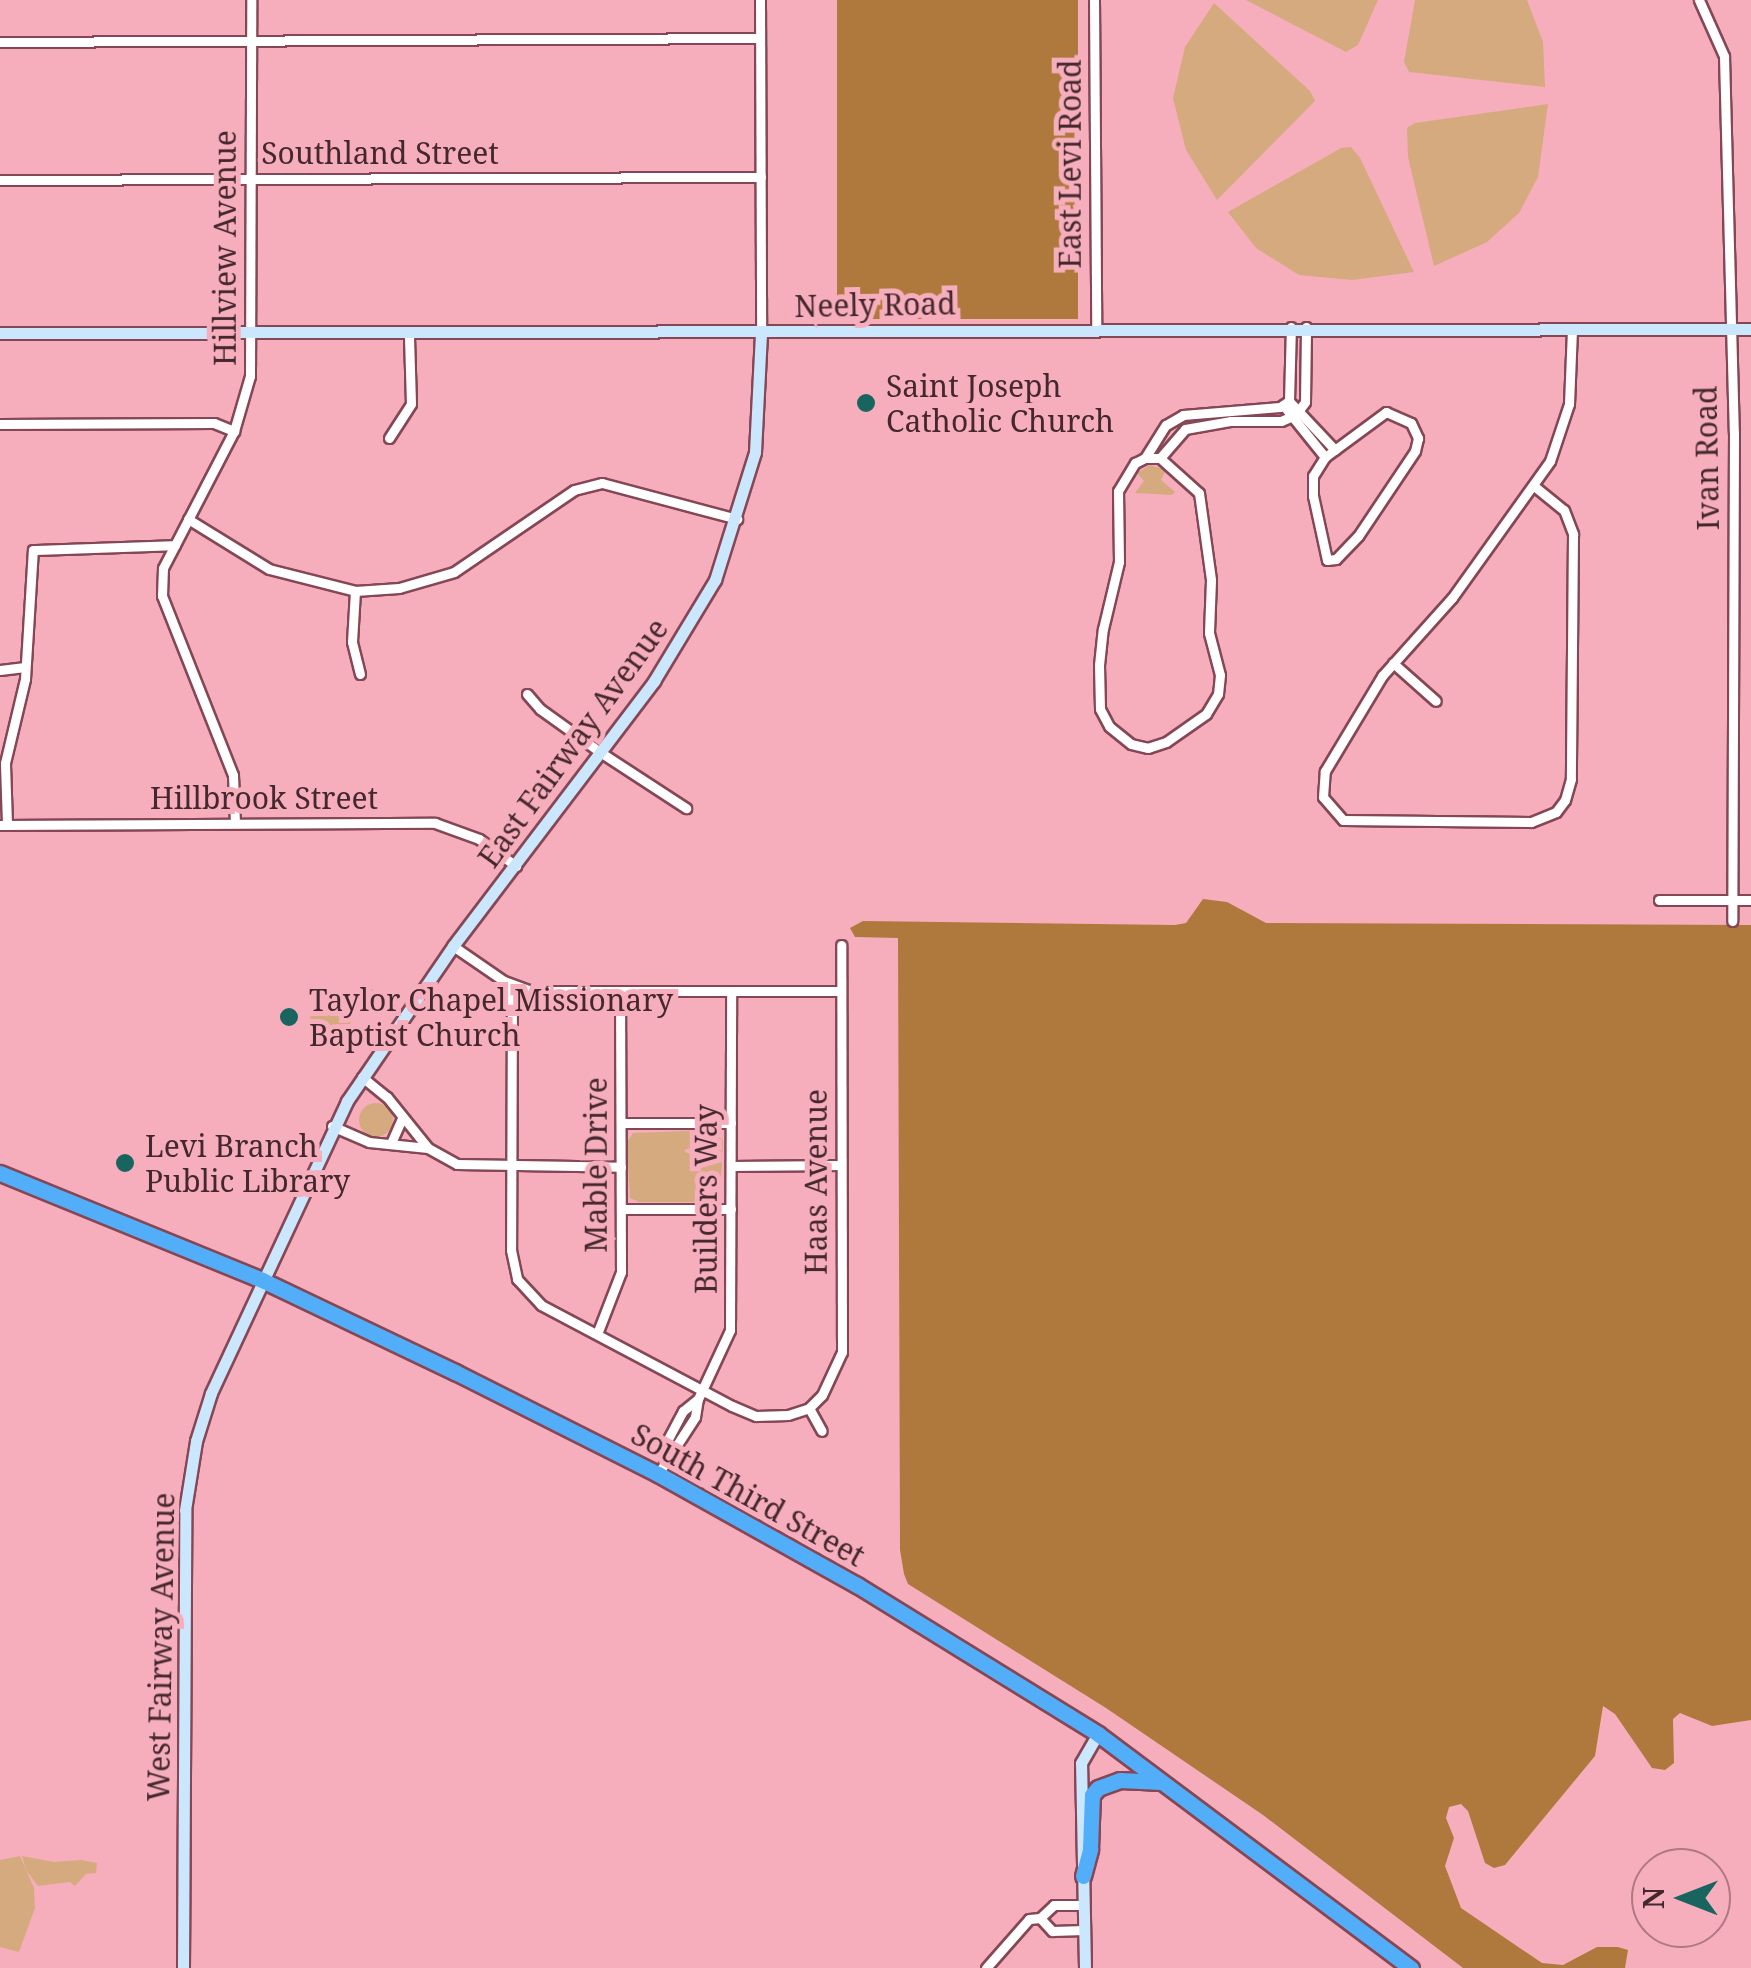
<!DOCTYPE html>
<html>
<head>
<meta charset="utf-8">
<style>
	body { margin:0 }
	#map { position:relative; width:1751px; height:1968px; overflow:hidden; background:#f7aebc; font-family:"Noto Serif",serif }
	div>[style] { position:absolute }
	.green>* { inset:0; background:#d5aa7e }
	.round { border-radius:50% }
	.forest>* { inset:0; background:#af793d; transform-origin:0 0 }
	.roads { filter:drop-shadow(2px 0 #854755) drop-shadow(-2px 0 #854755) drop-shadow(0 2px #854755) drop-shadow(0 -2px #854755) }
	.street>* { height:9px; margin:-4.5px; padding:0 4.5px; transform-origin:4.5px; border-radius:4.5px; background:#fff }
	.secondary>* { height:11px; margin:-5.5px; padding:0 5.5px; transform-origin:5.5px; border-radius:5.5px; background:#cbe7fe }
	.highway>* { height:15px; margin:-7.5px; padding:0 7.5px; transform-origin:7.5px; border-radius:7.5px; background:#53aefa }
	.dots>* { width:28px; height:28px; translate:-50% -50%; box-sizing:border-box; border:5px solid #f7aebc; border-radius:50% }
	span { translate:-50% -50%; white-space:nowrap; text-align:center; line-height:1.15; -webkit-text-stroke:10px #f7aebc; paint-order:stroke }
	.street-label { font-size:30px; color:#44282e }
	.poi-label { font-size:30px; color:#44282e }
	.left { translate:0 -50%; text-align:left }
	.north { position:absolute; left:1631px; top:1848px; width:100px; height:100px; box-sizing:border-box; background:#f7aebc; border:2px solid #af7883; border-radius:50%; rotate:270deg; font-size:28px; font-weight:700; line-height:40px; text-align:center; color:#44282e }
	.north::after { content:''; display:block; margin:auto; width:35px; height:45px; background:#18645e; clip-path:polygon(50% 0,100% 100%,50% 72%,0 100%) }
</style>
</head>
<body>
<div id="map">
	<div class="green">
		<div style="clip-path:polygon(1246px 0,1378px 0,1358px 45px,1346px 52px)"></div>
		<div style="clip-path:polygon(1415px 0,1527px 0,1543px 42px,1545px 87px,1409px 72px,1404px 62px)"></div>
		<div style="clip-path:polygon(1214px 3px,1310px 91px,1315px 101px,1217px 200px,1186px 150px,1173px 98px,1185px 47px)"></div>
		<div style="clip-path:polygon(1548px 104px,1538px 177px,1519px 213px,1487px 242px,1434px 266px,1408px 157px,1407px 128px,1415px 123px)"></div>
		<div style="clip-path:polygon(1351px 147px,1360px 158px,1414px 272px,1352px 280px,1299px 275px,1256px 248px,1228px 212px,1341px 148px)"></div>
		<div style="clip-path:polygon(1150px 465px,1166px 470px,1161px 480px,1175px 492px,1172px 495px,1135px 493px,1144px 481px,1137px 473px)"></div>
		<div style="clip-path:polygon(372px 989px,381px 994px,380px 1007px,356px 1008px,349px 1027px,337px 1031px,310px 1023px,311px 1006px,344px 997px,347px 990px)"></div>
		<div class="round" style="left:359px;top:1103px;width:34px;height:34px"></div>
		<div style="clip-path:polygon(710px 1130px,723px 1140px,720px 1198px,711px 1202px,639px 1202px,630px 1198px,627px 1142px,633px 1133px)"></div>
		<div style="clip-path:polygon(20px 1856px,34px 1888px,35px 1908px,19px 1952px,0 1947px,0 1860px)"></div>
		<div style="clip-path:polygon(22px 1856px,54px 1862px,81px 1860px,97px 1863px,96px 1873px,86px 1874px,75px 1886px,70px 1882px,38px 1886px,26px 1870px)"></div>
	</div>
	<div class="forest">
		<div style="left:837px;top:0;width:241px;height:319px"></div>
		<div style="clip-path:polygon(1203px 899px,1227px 902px,1266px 923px,1751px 925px,1751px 1720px,1712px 1726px,1680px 1713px,1673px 1719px,1674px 1763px,1665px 1770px,1652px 1768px,1615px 1714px,1603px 1706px,1595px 1756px,1505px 1865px,1494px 1868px,1485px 1863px,1468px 1811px,1461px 1804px,1449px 1807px,1446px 1818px,1454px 1838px,1445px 1866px,1461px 1908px,1542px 1963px,1563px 1965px,1597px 1947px,1618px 1947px,1628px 1950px,1625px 1968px,1463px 1968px,1263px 1815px,1106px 1708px,908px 1584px,904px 1574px,900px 1550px,898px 938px,855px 937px,850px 928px,863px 921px,1175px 925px,1186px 923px)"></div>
	</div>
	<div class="roads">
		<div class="street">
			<div style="left:760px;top:0;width:333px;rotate:89.8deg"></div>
			<div style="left:1094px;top:0;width:327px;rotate:89.6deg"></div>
			<div style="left:1699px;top:0;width:61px;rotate:65.9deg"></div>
			<div style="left:1724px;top:56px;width:377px;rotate:88.5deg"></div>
			<div style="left:1734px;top:433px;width:488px;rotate:90.2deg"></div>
			<div style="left:0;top:42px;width:759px;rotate:-0.3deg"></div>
			<div style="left:0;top:180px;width:761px;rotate:-0.23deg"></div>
			<div style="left:1289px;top:401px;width:67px;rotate:46.8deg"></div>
			<div style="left:1283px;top:405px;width:67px;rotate:51.1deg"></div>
			<div style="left:1386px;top:412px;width:27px;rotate:24deg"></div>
			<div style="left:1411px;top:423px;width:17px;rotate:65deg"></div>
			<div style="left:1418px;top:438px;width:13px;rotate:103deg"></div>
			<div style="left:1415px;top:451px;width:102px;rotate:123.8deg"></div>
			<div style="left:1358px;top:536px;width:32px;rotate:134deg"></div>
			<div style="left:1336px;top:559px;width:9px;rotate:174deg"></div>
			<div style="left:1327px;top:560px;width:66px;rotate:-102.3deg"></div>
			<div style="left:1313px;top:496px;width:20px;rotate:-90deg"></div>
			<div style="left:1313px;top:476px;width:22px;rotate:-58deg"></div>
			<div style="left:1325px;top:457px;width:76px;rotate:-36.4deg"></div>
			<div style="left:0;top:424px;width:214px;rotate:-0.3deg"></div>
			<div style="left:214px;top:423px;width:22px;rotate:22deg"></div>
			<div style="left:389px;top:438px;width:40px;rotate:-57.1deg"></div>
			<div style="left:411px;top:404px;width:69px;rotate:-91.7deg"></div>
			<div style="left:1145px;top:458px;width:15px"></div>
			<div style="left:1160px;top:458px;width:52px;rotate:41.9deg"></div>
			<div style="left:1199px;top:493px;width:88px;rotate:82.1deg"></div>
			<div style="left:1211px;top:580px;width:53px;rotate:92.2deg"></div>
			<div style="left:1209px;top:633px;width:43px;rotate:75.3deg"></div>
			<div style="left:1220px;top:675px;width:19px;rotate:96deg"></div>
			<div style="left:1218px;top:694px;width:23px;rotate:121deg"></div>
			<div style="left:1206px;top:714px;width:49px;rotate:145deg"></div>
			<div style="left:1166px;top:742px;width:19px;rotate:162deg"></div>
			<div style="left:1148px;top:748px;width:17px;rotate:-167deg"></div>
			<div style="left:1131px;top:744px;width:28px;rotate:-141deg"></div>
			<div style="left:1109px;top:726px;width:19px;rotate:-118deg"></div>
			<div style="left:1100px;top:709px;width:44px;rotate:-91.3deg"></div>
			<div style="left:1099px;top:665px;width:36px;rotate:-84deg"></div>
			<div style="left:1103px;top:629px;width:69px;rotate:-76.6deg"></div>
			<div style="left:1119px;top:562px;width:71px;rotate:-90.8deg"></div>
			<div style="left:1118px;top:491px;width:33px;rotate:-59deg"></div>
			<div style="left:1135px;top:463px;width:11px;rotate:-27deg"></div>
			<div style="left:1145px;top:458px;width:39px;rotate:-58deg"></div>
			<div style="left:1166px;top:425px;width:20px;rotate:-30deg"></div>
			<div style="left:1183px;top:415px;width:97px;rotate:-4.7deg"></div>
			<div style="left:1280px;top:407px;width:11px;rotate:-34deg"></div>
			<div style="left:1289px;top:401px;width:74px;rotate:-88.5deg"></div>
			<div style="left:1160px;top:458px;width:38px;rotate:-49deg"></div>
			<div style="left:1185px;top:429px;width:47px;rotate:-9.9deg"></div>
			<div style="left:1231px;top:421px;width:50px"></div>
			<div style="left:1281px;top:421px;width:15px;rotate:-23deg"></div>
			<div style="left:1295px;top:415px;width:16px;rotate:-52deg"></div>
			<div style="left:1305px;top:402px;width:75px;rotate:-89.2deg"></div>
			<div style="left:1534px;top:486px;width:38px;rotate:39deg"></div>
			<div style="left:1564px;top:510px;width:26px;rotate:69deg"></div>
			<div style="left:1573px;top:534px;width:245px;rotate:90.5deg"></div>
			<div style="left:1571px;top:779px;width:22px;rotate:106deg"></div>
			<div style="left:1565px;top:800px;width:15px;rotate:127deg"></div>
			<div style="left:1556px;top:812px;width:27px;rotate:158deg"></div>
			<div style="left:1531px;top:822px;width:188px;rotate:-179.4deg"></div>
			<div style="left:1343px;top:820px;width:30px;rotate:-131deg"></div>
			<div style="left:1323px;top:797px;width:26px;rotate:-86deg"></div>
			<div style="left:1325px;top:771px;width:111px;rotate:-59deg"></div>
			<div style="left:1382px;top:676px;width:105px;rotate:-48.1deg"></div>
			<div style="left:1452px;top:598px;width:168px;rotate:-54.4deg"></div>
			<div style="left:1550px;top:461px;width:60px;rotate:-71.6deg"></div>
			<div style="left:1569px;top:404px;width:76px;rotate:-87.7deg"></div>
			<div style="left:188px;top:519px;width:95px;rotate:31.7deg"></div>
			<div style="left:269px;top:569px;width:89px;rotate:14.3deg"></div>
			<div style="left:355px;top:591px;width:44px;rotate:-3.9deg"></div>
			<div style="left:399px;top:588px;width:57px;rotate:-16.2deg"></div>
			<div style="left:454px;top:572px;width:145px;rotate:-34.3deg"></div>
			<div style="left:574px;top:490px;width:29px;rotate:-14deg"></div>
			<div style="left:602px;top:483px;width:140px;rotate:14.9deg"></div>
			<div style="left:355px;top:591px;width:51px;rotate:93.4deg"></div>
			<div style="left:352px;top:642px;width:33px;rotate:76deg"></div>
			<div style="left:1393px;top:663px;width:57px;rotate:41.5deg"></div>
			<div style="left:0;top:670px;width:25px;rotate:-7deg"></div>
			<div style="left:527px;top:694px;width:20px;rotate:49deg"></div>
			<div style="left:540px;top:709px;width:74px;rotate:35.6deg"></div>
			<div style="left:600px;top:752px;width:103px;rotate:33.1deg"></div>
			<div style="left:235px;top:823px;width:48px;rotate:-92.4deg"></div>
			<div style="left:233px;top:775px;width:193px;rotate:-111.6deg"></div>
			<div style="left:162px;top:596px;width:28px;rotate:-88deg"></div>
			<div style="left:163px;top:568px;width:154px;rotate:-62.6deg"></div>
			<div style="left:234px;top:431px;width:57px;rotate:-73.8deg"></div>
			<div style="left:250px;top:376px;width:376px;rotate:-89.8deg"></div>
			<div style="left:7px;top:824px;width:61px;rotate:-91.9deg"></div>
			<div style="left:5px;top:763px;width:86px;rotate:-76.6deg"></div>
			<div style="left:25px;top:679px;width:129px;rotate:-86.5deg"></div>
			<div style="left:33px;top:550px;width:142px;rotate:-2deg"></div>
			<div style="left:0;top:825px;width:435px;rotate:-0.3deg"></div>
			<div style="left:435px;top:823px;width:47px;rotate:20deg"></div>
			<div style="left:479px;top:839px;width:46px;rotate:36.1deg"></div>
			<div style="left:1659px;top:900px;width:92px"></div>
			<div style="left:453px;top:946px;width:62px;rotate:34.5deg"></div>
			<div style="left:504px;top:981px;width:29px;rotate:20deg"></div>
			<div style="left:531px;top:991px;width:309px"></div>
			<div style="left:512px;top:986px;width:264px;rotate:90.2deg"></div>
			<div style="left:511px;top:1250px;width:30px;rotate:78deg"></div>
			<div style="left:517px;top:1279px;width:35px;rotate:47deg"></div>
			<div style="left:541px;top:1305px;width:216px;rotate:27.9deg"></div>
			<div style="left:732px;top:1406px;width:26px;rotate:23deg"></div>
			<div style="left:756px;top:1416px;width:32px;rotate:-2deg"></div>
			<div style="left:788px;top:1415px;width:22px;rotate:-18deg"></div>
			<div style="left:809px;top:1408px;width:18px;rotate:-45deg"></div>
			<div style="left:822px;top:1395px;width:47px;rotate:-65.1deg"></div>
			<div style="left:842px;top:1352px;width:407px;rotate:-90.1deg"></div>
			<div style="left:362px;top:1077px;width:32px;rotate:39deg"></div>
			<div style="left:387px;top:1097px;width:65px;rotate:51.2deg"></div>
			<div style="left:428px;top:1148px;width:33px;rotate:29deg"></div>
			<div style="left:457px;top:1164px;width:164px;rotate:1deg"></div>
			<div style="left:621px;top:1123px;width:110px"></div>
			<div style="left:332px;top:1126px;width:40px;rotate:23.4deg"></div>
			<div style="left:369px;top:1142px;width:59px;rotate:5.8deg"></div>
			<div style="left:391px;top:1143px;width:27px;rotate:-66deg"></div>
			<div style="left:731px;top:1166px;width:110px;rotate:-0.5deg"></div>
			<div style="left:621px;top:1209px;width:110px"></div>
			<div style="left:597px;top:1334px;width:66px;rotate:-68.8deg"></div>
			<div style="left:621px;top:1272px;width:280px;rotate:-90.2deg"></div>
			<div style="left:809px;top:1408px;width:26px;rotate:61deg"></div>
			<div style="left:666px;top:1459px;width:20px;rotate:-84deg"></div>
			<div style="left:668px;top:1439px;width:32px;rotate:-62deg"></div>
			<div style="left:683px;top:1411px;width:19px;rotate:-39deg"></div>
			<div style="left:698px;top:1399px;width:76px;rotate:-65.1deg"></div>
			<div style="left:730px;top:1330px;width:339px;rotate:-89.8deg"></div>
			<div style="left:658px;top:1474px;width:68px;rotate:-57deg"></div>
			<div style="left:695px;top:1417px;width:18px;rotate:-81deg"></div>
			<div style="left:1040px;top:1918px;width:18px;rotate:47deg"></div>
			<div style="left:1052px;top:1931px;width:32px;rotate:-2deg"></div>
			<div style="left:986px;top:1968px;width:65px;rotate:-48.7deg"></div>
			<div style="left:1029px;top:1919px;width:11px;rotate:-5deg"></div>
			<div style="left:1040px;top:1918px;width:19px;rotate:-43deg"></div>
			<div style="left:1054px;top:1905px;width:29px"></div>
		</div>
		<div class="secondary">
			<div style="left:0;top:333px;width:1751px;rotate:-0.13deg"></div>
			<div style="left:183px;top:1968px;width:458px;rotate:-89.7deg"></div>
			<div style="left:185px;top:1510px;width:70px;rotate:-80.9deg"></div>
			<div style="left:196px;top:1441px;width:50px;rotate:-72.6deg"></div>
			<div style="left:211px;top:1393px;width:322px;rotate:-65deg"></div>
			<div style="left:347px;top:1101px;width:188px;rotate:-55.6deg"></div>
			<div style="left:453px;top:946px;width:333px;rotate:-52.8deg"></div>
			<div style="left:654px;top:681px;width:118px;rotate:-58.9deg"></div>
			<div style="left:715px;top:580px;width:134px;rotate:-72.6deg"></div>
			<div style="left:755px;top:452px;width:119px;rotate:-87.1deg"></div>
			<div style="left:1085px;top:1968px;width:205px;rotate:-91.1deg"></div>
			<div style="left:1081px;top:1763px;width:34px;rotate:-60deg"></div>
		</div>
		<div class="highway">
			<div style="left:0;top:1173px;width:283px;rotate:22.2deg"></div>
			<div style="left:262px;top:1280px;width:214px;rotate:25.5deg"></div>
			<div style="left:455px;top:1372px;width:227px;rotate:26.7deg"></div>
			<div style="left:658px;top:1474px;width:228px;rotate:29.2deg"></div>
			<div style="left:857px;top:1585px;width:283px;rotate:31.7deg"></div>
			<div style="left:1098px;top:1734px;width:391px;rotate:36.8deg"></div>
			<div style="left:1083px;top:1876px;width:28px;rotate:-75deg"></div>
			<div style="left:1090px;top:1849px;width:54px;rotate:-87.9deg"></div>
			<div style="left:1092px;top:1795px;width:9px;rotate:-49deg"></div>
			<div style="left:1098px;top:1788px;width:23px;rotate:-20deg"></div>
			<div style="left:1120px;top:1780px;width:41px;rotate:2.8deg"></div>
		</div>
	</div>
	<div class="dots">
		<div style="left:866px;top:403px;background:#18645e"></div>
		<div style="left:289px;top:1017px;background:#18645e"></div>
		<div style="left:125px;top:1163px;background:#18645e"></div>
	</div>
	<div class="street-label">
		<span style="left:380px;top:153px">Southland Street</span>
		<span style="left:1070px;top:164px;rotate:-90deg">East Levi Road</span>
		<span style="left:225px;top:248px;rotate:-90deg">Hillview Avenue</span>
		<span style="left:875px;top:305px;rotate:-1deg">Neely Road</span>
		<span style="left:1707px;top:458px;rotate:-91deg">Ivan Road</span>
		<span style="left:573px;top:743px;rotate:-54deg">East Fairway Avenue</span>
		<span style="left:264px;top:798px">Hillbrook Street</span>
		<span style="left:596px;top:1165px;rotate:-90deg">Mable Drive</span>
		<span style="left:816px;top:1182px;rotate:-90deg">Haas Avenue</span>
		<span style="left:706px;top:1199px;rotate:-90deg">Builders Way</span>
		<span style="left:748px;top:1495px;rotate:29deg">South Third Street</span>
		<span style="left:161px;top:1647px;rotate:-89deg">West Fairway Avenue</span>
	</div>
	<div class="poi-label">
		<span class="left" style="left:886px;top:403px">Saint Joseph<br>Catholic Church</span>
		<span class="left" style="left:309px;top:1017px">Taylor Chapel Missionary<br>Baptist Church</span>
		<span class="left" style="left:145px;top:1163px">Levi Branch<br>Public Library</span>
	</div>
	<div class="north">N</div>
</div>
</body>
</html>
